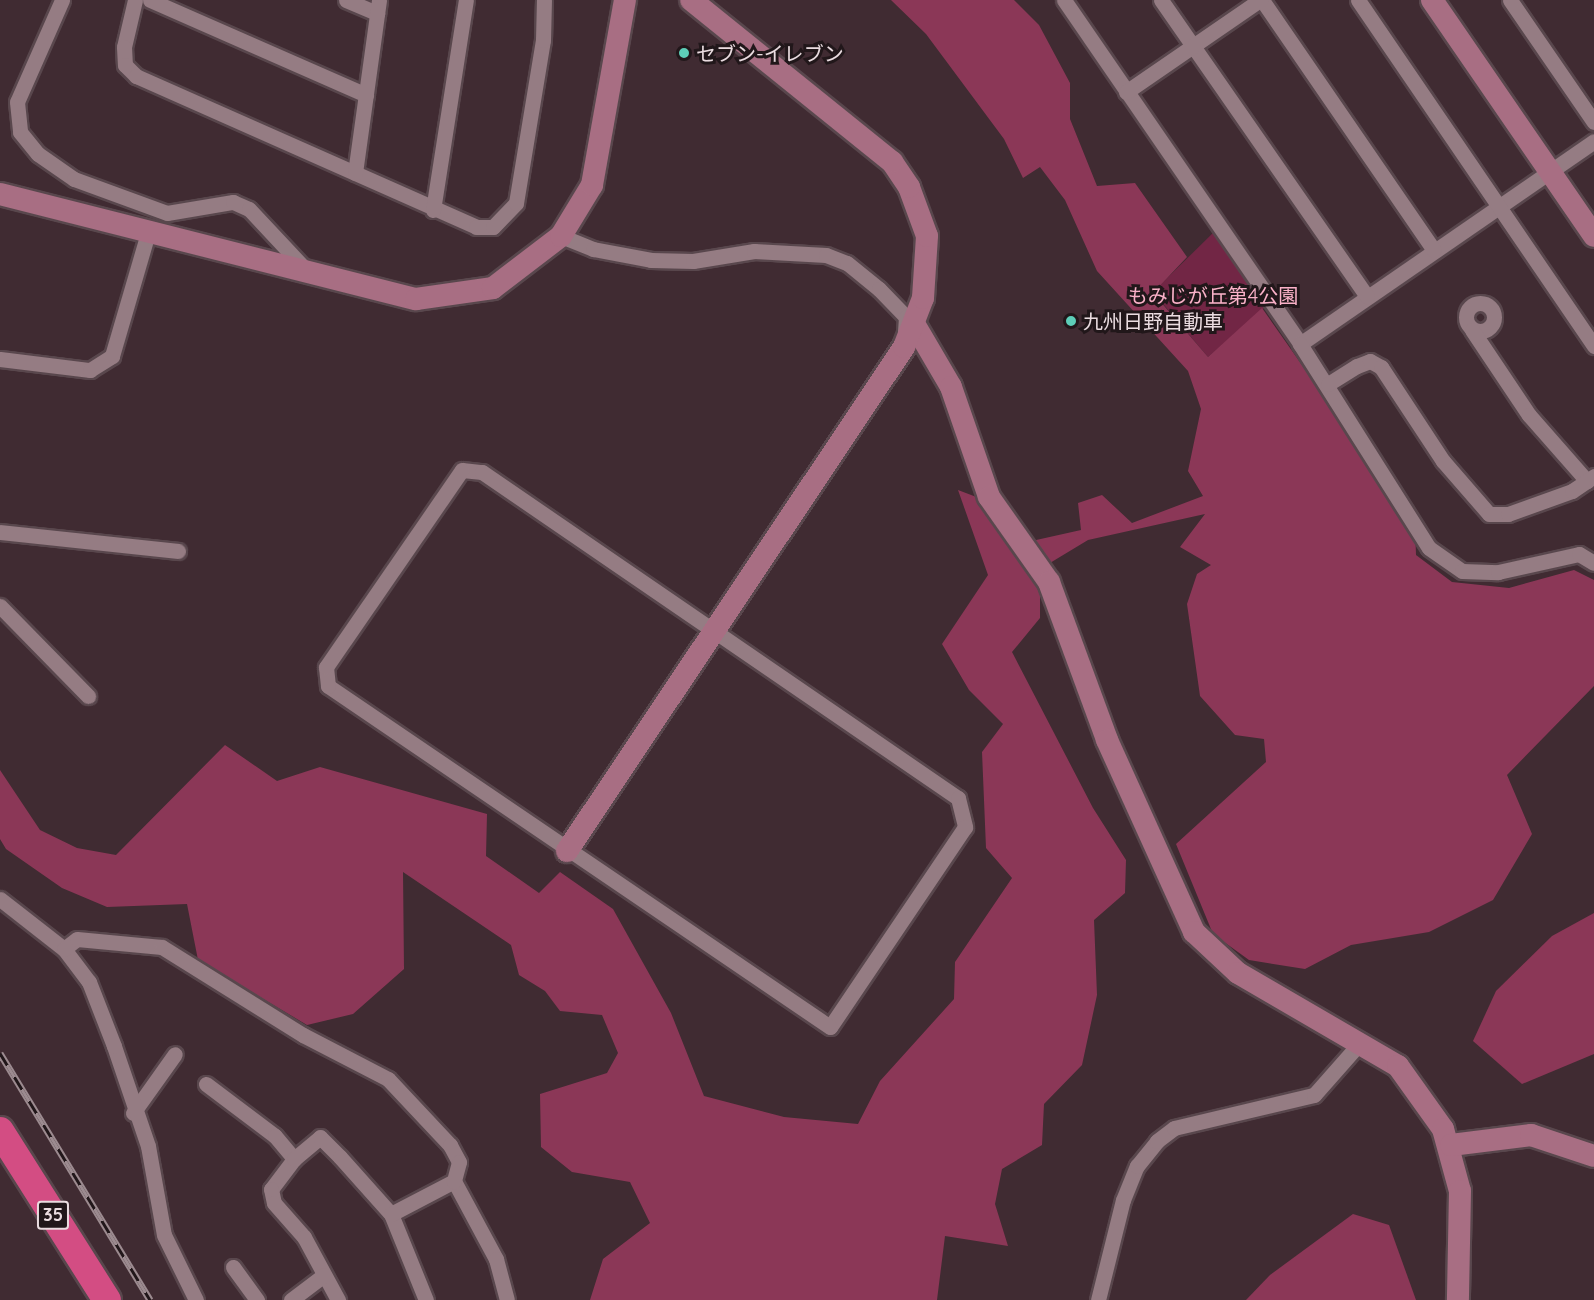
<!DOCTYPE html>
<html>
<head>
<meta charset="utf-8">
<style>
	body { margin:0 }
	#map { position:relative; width:1594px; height:1300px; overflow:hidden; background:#402b32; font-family:Quicksand,"Noto Sans JP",sans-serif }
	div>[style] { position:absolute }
	.green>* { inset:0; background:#722645 }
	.forest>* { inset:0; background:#8b3757 }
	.roads { filter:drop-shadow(2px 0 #59474d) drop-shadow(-2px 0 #59474d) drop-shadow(0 2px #59474d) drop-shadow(0 -2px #59474d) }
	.street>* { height:15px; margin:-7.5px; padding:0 7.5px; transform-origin:7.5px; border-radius:7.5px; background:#957c83 }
	.street>.ring { margin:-7.5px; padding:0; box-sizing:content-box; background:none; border:15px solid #957c83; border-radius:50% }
	.secondary>* { height:22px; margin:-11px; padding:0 11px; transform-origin:11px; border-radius:11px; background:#a86e83 }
	.highway>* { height:28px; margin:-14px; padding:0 14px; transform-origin:14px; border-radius:14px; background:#d34d83 }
	.rail>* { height:7px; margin-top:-3.5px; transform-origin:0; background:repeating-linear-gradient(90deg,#21171a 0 14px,#9c8b90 0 28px); box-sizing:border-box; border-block:2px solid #9c8b90 }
	.dots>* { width:16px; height:16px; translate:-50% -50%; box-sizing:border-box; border:3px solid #21171a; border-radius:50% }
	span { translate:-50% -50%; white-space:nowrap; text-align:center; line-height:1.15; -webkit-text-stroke:6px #21171a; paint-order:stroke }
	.shield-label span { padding:2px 4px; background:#21171a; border:2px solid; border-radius:4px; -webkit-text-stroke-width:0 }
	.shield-label { font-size:18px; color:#eadce0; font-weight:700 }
	.poi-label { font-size:20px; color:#eadce0 }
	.left { translate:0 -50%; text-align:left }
	.park-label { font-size:20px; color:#fab1c8 }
</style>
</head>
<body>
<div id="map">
	<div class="green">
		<div style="clip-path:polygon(1219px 227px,1271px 302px,1208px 357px,1153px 292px)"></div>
	</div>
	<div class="forest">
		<div style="clip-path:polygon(891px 0,1014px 0,1039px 25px,1070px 83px,1070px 119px,1097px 186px,1135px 183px,1187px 257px,1153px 293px,1208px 357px,1262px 308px,1415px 526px,1416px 555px,1452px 582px,1509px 588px,1574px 570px,1594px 580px,1594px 686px,1507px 775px,1532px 834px,1493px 900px,1429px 932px,1351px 945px,1305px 969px,1249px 960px,1213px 934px,1176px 844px,1266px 762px,1264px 739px,1235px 735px,1200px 696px,1187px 604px,1197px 574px,1211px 565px,1180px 547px,1205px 514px,1088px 540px,1040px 569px,1040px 618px,1012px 652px,1093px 808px,1126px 860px,1125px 893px,1094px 920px,1097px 995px,1082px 1065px,1044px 1104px,1042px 1145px,1002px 1169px,995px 1204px,1008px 1246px,945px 1236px,937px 1300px,590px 1300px,603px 1259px,650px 1223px,630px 1182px,572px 1172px,541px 1147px,540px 1094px,607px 1073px,618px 1053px,602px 1015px,560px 1011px,545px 991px,519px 975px,511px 945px,403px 872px,404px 969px,353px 1014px,307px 1025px,198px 960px,187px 904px,107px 907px,62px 888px,6px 849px,0 839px,0 770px,40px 830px,77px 848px,116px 855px,225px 745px,277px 781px,320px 767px,487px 814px,486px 856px,539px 893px,560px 872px,613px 909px,671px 1013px,704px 1096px,784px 1117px,858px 1124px,880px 1081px,954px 999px,955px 962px,1012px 878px,986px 848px,982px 752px,1003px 724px,969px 690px,942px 644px,988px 575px,958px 490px,979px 498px,1014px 545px,1081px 530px,1078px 503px,1102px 495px,1132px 523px,1203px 496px,1188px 471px,1201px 409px,1188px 371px,1097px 271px,1065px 200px,1040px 167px,1023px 178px,1004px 139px,926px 34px)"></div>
		<div style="clip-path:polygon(1594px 913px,1594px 1054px,1522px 1084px,1473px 1041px,1496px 991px,1552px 936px)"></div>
		<div style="clip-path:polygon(1353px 1214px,1389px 1225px,1416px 1300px,1246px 1300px,1270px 1275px)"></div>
	</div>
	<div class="roads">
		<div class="street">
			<div style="left:62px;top:0;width:111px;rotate:113.8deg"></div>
			<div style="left:17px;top:102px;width:30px;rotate:84deg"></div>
			<div style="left:20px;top:132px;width:28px;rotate:51deg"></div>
			<div style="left:38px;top:154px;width:44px;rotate:34.8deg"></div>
			<div style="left:74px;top:179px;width:99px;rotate:20.1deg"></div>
			<div style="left:167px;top:213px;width:67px;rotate:-9.5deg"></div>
			<div style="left:233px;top:202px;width:17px;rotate:24deg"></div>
			<div style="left:249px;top:209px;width:85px;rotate:46.9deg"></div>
			<div style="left:135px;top:0;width:48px;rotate:103.2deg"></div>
			<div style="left:124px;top:47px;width:18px;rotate:87deg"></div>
			<div style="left:125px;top:65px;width:16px;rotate:45deg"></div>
			<div style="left:136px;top:76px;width:372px;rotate:23.9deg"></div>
			<div style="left:476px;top:227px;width:17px"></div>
			<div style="left:493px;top:227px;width:33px;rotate:-46deg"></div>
			<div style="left:516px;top:203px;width:165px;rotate:-80.6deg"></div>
			<div style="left:543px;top:40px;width:40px;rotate:-88.6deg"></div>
			<div style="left:150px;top:0;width:236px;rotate:23.7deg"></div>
			<div style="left:346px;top:0;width:34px;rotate:23deg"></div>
			<div style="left:1064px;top:0;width:417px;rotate:55.5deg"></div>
			<div style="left:1300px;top:344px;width:357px;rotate:-34.6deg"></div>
			<div style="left:1161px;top:0;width:361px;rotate:55.2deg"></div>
			<div style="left:1262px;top:0;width:303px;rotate:55.5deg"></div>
			<div style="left:1358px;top:0;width:419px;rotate:55.7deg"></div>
			<div style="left:1510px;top:0;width:148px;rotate:55.5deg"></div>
			<div style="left:1126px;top:92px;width:163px;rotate:-34.5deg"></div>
			<div style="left:355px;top:173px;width:175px;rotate:-82.1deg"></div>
			<div style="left:433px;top:210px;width:213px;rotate:-81.1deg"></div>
			<div style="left:561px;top:236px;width:35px;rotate:22deg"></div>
			<div style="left:593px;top:249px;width:59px;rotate:10.7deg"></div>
			<div style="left:651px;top:260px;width:42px;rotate:1.4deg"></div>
			<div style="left:693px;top:261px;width:62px;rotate:-9.3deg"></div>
			<div style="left:754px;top:251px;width:72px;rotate:3.2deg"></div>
			<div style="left:826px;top:255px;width:22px;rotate:21deg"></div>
			<div style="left:847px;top:263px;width:41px;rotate:39.1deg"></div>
			<div style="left:879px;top:289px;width:39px;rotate:46deg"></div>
			<div style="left:906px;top:317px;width:15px;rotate:94deg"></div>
			<div class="ring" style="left:1466px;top:303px;width:13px;height:13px"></div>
			<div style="left:1472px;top:330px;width:102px;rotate:56.2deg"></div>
			<div style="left:1529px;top:415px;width:88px;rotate:48.7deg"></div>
			<div style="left:1300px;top:344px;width:241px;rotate:57.7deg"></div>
			<div style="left:1429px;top:548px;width:40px;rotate:34.9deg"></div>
			<div style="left:1462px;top:571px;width:36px;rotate:2deg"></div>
			<div style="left:1498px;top:572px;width:83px;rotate:-12.5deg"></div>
			<div style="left:1579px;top:554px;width:17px;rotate:31deg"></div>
			<div style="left:0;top:359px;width:91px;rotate:7deg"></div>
			<div style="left:90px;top:370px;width:26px;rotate:-32deg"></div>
			<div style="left:112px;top:356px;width:128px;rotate:-73.7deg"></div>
			<div style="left:1328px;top:384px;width:34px;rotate:-32deg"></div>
			<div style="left:1357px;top:366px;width:14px;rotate:-21deg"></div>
			<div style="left:1370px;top:361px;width:13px;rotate:29deg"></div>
			<div style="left:1381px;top:367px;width:113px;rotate:56.6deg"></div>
			<div style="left:1443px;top:461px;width:70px;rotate:49deg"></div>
			<div style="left:1489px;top:514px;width:19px"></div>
			<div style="left:1508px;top:514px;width:68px;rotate:-19.8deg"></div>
			<div style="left:1572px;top:491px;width:27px;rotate:-34deg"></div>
			<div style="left:462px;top:470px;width:20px;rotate:6deg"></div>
			<div style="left:482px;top:472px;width:577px;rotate:34.41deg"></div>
			<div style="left:958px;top:798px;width:30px;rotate:76deg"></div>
			<div style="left:965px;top:827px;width:241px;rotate:124deg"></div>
			<div style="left:830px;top:1027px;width:607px;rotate:-145.81deg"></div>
			<div style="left:328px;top:686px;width:19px;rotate:-96deg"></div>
			<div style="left:326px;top:667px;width:239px;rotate:-55.4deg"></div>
			<div style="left:0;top:532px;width:179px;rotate:6.1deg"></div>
			<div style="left:0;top:606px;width:126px;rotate:45.6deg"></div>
			<div style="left:0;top:899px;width:81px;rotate:38deg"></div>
			<div style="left:206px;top:1084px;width:86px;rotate:37deg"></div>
			<div style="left:275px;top:1136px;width:30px;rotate:50deg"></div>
			<div style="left:294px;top:1159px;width:38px;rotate:127deg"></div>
			<div style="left:271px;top:1189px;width:14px;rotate:78deg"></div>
			<div style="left:274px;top:1203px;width:45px;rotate:48.6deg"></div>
			<div style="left:304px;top:1237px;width:72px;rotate:61.6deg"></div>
			<div style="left:133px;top:1113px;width:72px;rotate:-54.6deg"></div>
			<div style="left:294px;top:1159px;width:34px;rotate:-40deg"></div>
			<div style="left:320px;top:1137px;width:28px;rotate:45deg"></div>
			<div style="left:340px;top:1157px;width:76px;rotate:48.2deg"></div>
			<div style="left:391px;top:1214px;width:93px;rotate:67.9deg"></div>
			<div style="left:391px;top:1214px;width:71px;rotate:-27.6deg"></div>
			<div style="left:454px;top:1181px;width:89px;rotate:61.7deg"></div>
			<div style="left:496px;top:1259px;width:42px;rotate:75deg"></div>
			<div style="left:233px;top:1267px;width:41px;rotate:54deg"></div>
			<div style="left:196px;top:1300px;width:72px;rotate:-116.2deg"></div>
			<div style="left:164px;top:1235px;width:90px;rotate:-100.2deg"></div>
			<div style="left:148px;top:1146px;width:106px;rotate:-108.8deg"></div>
			<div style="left:114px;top:1046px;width:69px;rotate:-111.3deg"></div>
			<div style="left:89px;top:982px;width:41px;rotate:-127.1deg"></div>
			<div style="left:64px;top:949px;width:16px;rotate:-38deg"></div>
			<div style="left:77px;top:939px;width:85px;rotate:5.4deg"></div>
			<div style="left:162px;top:947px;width:166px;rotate:32deg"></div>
			<div style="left:303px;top:1035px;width:96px;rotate:27.4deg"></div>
			<div style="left:388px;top:1079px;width:91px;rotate:46.8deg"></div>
			<div style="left:450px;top:1145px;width:19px;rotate:62deg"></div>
			<div style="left:459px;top:1162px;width:20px;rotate:105deg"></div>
			<div style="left:291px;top:1300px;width:41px;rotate:-37.1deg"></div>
			<div style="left:1098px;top:1300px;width:103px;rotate:-76deg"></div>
			<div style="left:1123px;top:1200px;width:37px;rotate:-68deg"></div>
			<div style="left:1137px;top:1166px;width:32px;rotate:-51deg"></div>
			<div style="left:1157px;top:1141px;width:21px;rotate:-37deg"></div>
			<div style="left:1174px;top:1128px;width:144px;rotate:-13.3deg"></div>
			<div style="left:1314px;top:1095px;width:68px;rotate:-48.6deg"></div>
		</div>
		<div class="secondary">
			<div style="left:1432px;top:0;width:286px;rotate:55.5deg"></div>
			<div style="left:0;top:194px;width:429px;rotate:14.2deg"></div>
			<div style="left:416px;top:299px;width:78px;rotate:-8.1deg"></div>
			<div style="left:493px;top:288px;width:86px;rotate:-37.4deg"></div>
			<div style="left:561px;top:236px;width:60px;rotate:-58.7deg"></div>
			<div style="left:592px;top:185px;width:188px;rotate:-79.9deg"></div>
			<div style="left:916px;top:327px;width:69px;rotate:59.7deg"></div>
			<div style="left:951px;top:387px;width:116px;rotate:70.9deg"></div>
			<div style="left:989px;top:497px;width:104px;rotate:54.8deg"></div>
			<div style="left:1049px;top:582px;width:168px;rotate:69.8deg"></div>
			<div style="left:1107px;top:740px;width:211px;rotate:65.6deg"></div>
			<div style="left:1194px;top:932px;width:60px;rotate:43deg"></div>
			<div style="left:1238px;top:973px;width:185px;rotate:30.2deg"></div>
			<div style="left:1398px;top:1066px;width:77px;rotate:54.5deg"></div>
			<div style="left:1443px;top:1129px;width:64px;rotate:74.7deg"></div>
			<div style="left:1460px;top:1191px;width:109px;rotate:91.1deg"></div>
			<div style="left:567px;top:851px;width:606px;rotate:-56.23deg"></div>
			<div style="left:904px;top:347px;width:53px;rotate:-68.8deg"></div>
			<div style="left:923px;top:298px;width:62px;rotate:-86.3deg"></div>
			<div style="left:927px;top:236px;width:52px;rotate:-110.2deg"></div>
			<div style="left:909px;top:187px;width:30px;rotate:-124deg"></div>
			<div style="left:892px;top:162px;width:258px;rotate:-141.1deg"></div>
			<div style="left:1451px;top:1145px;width:81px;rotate:-7.1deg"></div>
			<div style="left:1531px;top:1135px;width:66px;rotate:18.4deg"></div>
		</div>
		<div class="highway">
			<div style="left:0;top:1131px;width:200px;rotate:57.7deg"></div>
		</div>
	</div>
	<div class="rail">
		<div style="left:0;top:1053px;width:289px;rotate:58.7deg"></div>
	</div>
	<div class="dots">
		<div style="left:684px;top:53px;background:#5dceb8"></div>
		<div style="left:1071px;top:321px;background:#5dceb8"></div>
	</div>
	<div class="shield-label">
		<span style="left:53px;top:1215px">35</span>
	</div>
	<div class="poi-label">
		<span class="left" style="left:696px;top:53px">セブン-イレブン</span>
		<span class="left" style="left:1083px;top:321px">九州日野自動車</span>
	</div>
	<div class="park-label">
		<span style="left:1213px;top:295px">もみじが丘第4公園</span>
	</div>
</div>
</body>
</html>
